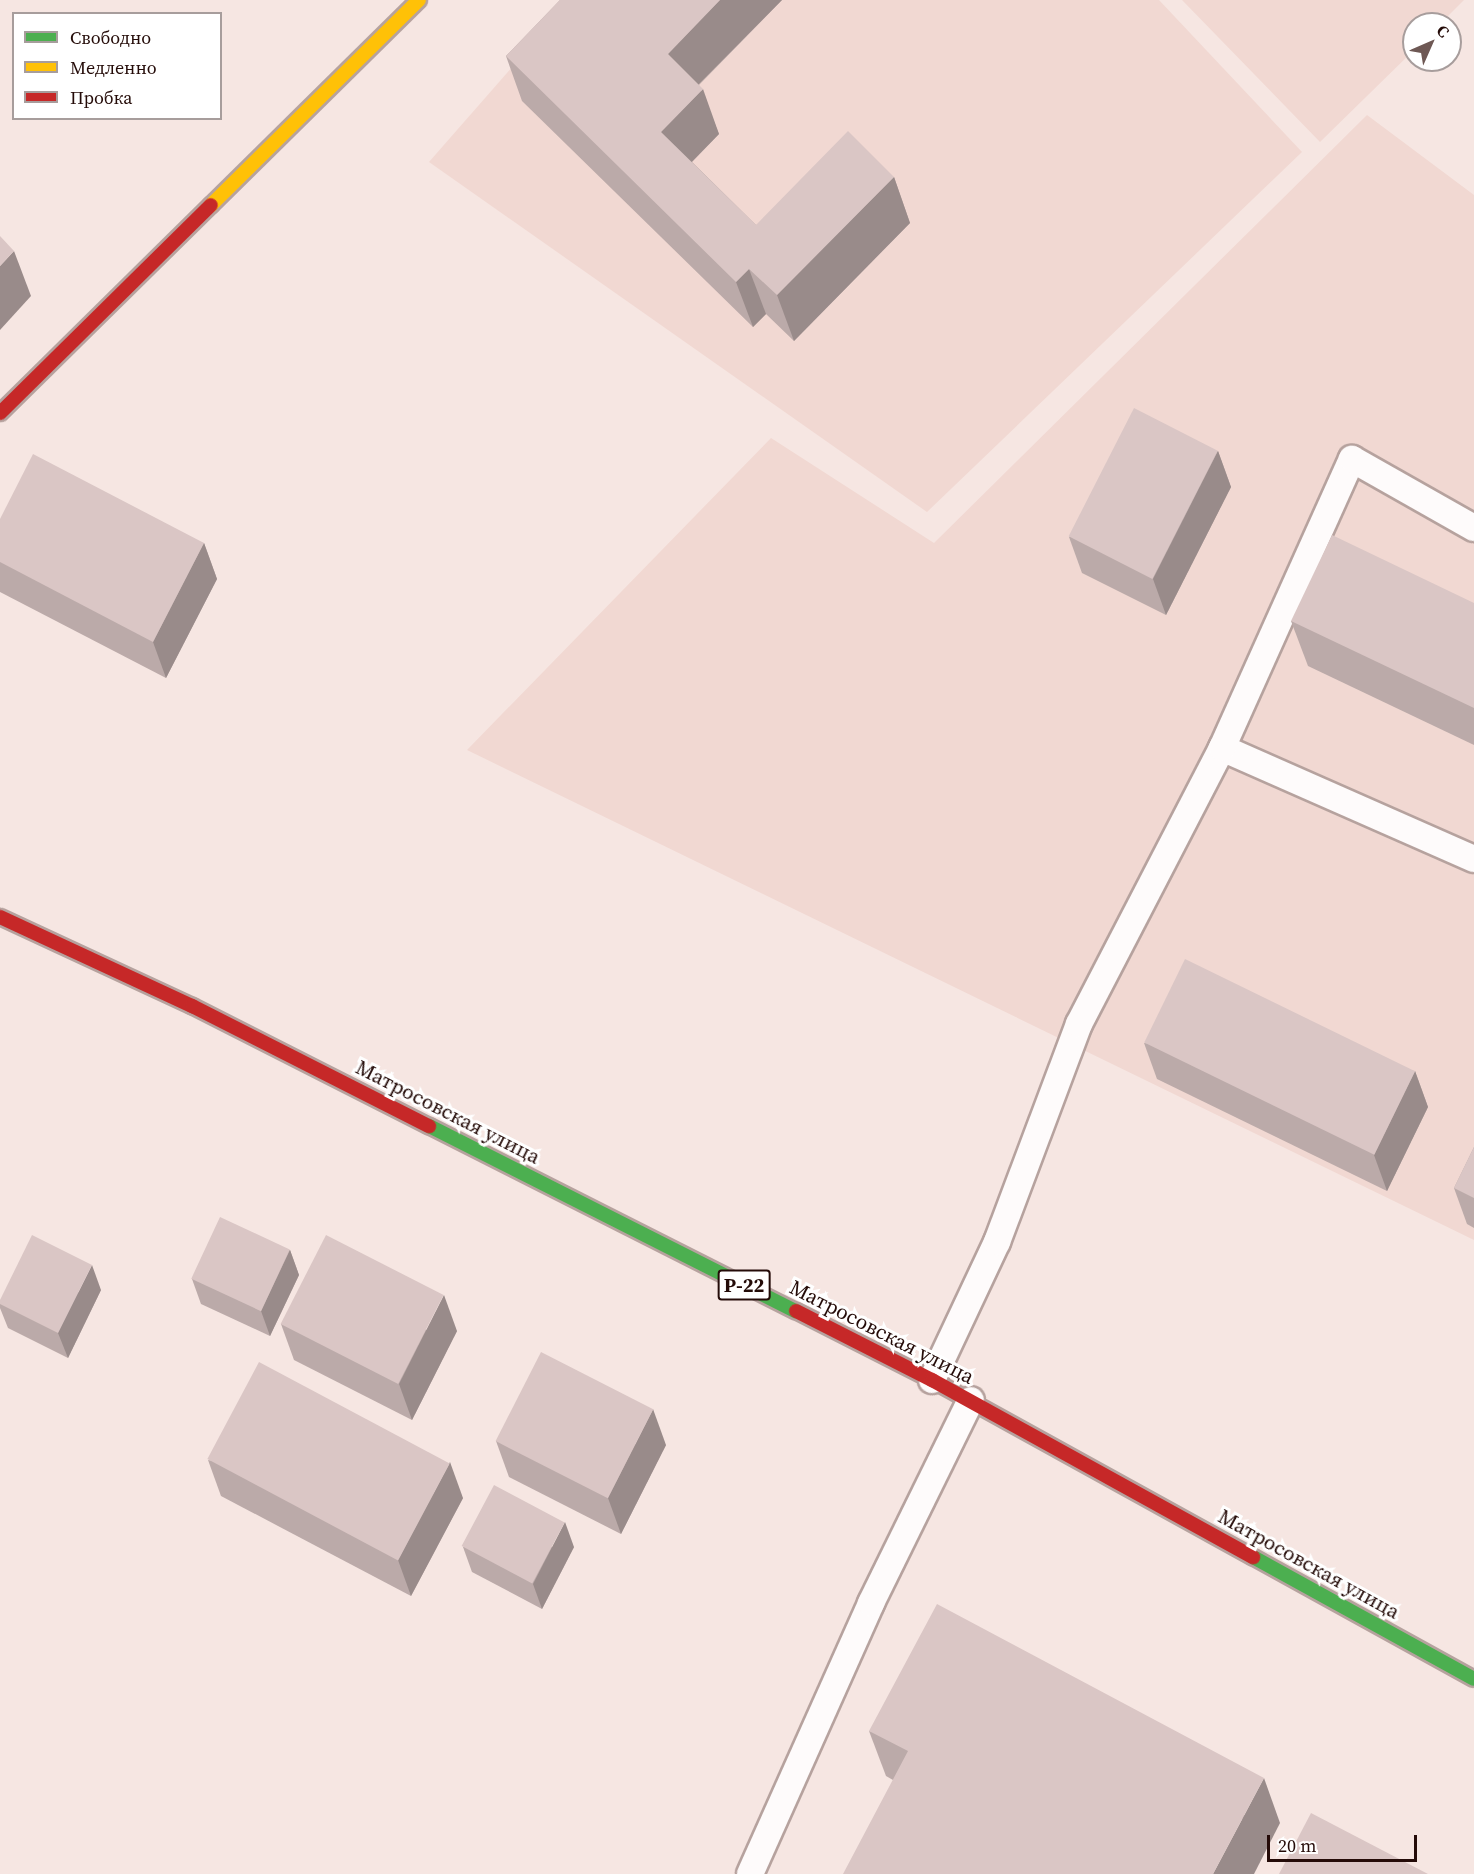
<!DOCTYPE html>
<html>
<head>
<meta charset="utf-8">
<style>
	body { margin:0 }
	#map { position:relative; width:1474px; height:1874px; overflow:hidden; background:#f6e6e2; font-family:"Source Serif 4",serif }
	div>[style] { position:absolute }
	.built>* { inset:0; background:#f1d8d2 }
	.roads { filter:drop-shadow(2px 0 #b6a29e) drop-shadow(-2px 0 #b6a29e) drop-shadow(0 2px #b6a29e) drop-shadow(0 -2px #b6a29e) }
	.lane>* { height:26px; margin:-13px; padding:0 13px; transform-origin:13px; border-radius:13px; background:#fefbfb }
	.fast>* { height:14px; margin:-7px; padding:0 7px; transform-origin:7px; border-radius:7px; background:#4caf50 }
	.slow>* { height:14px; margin:-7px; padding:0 7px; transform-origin:7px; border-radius:7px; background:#ffc107 }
	.jam>* { height:14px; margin:-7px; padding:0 7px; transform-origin:7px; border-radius:7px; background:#c62828 }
	.wall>* { inset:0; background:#bbaaa9 }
	.shaded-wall>* { inset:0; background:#998b8a }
	.building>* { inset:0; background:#dac6c5; transform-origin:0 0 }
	span { translate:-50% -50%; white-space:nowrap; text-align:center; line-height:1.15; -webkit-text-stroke:6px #fff; paint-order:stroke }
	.shield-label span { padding:2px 4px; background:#fff; border:2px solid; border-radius:4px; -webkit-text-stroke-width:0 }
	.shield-label { font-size:20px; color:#240b08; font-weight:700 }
	.street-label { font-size:21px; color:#240b08 }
	.legend { position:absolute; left:12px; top:12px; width:210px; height:108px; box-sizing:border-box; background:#fff; border:2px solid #a79d9c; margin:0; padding:8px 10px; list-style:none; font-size:18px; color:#240b08 }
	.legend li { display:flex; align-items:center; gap:12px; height:30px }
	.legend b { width:30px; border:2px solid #a79d9c }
	.north { position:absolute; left:1402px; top:12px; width:60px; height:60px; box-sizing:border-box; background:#fff; border:2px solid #a79d9c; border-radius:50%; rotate:45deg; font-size:16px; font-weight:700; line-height:24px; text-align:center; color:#240b08 }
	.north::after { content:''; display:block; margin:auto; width:21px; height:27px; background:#6e5854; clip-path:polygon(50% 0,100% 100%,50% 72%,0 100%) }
	.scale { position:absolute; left:1267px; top:1835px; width:150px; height:27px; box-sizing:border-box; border:3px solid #240b08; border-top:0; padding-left:8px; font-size:18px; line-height:21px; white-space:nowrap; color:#240b08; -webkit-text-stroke:4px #fff; paint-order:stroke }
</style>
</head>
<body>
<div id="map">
	<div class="built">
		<div style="clip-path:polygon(571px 0,1159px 0,1302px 152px,927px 512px,429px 162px)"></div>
		<div style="clip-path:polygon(1182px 0,1464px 0,1440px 24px,1414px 24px,1414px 50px,1320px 142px)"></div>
		<div style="clip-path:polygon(1367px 115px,1474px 195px,1474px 1240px,467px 750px,771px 438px,934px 543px)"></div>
	</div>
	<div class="roads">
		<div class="lane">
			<div style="left:1222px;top:748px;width:275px;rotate:23.8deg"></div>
			<div style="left:932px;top:1380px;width:153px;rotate:-64.8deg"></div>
			<div style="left:997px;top:1242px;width:233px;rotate:-69.4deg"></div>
			<div style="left:1079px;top:1024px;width:311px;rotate:-62.6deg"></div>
			<div style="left:1222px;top:748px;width:317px;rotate:-65.8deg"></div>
			<div style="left:1352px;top:459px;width:140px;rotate:29.5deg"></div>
			<div style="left:750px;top:1874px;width:297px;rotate:-65.9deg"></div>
			<div style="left:871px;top:1603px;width:226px;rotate:-63.8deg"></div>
		</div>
		<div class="fast">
			<div style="left:429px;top:1126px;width:411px;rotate:26.8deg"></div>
			<div style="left:1253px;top:1557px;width:252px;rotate:28.9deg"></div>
		</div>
		<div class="slow">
			<div style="left:211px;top:205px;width:292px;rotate:-44.6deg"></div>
		</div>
		<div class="jam">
			<div style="left:0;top:413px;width:296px;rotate:-44.6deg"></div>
			<div style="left:0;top:917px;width:212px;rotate:24.9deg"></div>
			<div style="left:192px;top:1006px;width:266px;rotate:26.9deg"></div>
			<div style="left:796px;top:1311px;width:153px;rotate:26.9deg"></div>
			<div style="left:932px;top:1380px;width:367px;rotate:28.9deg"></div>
		</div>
	</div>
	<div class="wall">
		<div style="clip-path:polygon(560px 0,782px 0,699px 85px,719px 134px,692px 162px,756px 225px,894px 177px,910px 223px,794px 341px,766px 314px,753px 327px,522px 101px,506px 56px)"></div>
		<div style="clip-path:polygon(1218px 451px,1231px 487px,1166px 615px,1082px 573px,1069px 537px)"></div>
		<div style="clip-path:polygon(0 519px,204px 543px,217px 579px,166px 678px,0 592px)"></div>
		<div style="clip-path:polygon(1474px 603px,1474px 745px,1308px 666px,1291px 621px)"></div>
		<div style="clip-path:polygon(1144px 1043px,1415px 1071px,1428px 1107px,1387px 1191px,1157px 1079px)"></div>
		<div style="clip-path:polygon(1474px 1147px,1474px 1228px,1467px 1224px,1454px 1188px)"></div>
		<div style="clip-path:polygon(290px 1250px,299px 1275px,270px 1336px,201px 1304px,192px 1279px)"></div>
		<div style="clip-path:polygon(101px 1290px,68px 1358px,8px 1328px,0 1308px,0 1300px)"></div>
		<div style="clip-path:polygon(281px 1324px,457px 1331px,412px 1420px,294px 1360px)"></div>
		<div style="clip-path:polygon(496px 1441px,666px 1445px,621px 1534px,509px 1477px)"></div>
		<div style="clip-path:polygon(208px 1460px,463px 1498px,411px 1596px,221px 1496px)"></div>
		<div style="clip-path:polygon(463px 1547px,574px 1547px,542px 1609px,472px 1572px)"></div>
		<div style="clip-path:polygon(869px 1731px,1280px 1823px,893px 1780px,886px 1776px)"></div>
	</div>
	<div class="shaded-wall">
		<div style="clip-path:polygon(720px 0,782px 0,684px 99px,668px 54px)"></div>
		<div style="clip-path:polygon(703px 89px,719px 134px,677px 177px,661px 132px)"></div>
		<div style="clip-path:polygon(894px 177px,910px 223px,794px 341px,777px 295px)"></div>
		<div style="clip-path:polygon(14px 251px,31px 296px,0 330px,0 266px)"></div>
		<div style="clip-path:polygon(749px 269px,766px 314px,753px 327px,736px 282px)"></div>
		<div style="clip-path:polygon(1218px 451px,1231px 487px,1166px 615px,1153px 579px)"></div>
		<div style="clip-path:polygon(204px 543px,217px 579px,166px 678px,153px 642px)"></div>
		<div style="clip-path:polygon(1415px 1071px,1428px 1107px,1387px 1191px,1374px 1155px)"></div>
		<div style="clip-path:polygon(290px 1250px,299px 1275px,270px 1336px,261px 1311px)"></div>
		<div style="clip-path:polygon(92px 1265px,101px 1290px,68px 1358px,58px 1333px)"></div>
		<div style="clip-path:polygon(444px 1295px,457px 1331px,412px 1420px,399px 1384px)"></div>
		<div style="clip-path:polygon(653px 1409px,666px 1445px,621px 1534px,608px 1498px)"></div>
		<div style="clip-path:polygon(450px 1462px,463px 1498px,411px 1596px,398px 1560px)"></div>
		<div style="clip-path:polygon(565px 1522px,574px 1547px,542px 1609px,533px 1584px)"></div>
		<div style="clip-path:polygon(1264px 1778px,1280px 1823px,1254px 1874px,1213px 1874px)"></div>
	</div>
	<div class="building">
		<div style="clip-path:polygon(560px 0,720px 0,668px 54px,703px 89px,661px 132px,756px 225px,848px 131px,894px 177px,777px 295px,749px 269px,736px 282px,506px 56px)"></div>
		<div style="clip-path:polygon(0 236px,14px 251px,0 266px)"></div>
		<div style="left:1134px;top:408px;width:94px;height:144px;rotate:27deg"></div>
		<div style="clip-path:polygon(33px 454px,204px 543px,153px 642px,0 562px,0 519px)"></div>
		<div style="clip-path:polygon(1332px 535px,1474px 603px,1474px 708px,1291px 621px)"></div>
		<div style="left:1185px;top:959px;width:256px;height:93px;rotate:26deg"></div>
		<div style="clip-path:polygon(1474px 1147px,1474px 1198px,1454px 1188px)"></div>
		<div style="left:220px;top:1217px;width:77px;height:68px;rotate:25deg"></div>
		<div style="clip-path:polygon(32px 1235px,92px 1265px,58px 1333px,0 1304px,0 1300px)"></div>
		<div style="left:326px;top:1235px;width:132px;height:100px;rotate:27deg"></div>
		<div style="left:541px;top:1352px;width:126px;height:100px;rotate:27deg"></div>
		<div style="left:259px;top:1362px;width:216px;height:110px;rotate:28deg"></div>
		<div style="left:494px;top:1485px;width:80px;height:69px;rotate:28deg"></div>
		<div style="clip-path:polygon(937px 1604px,1264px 1778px,1213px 1874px,843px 1874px,908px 1751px,869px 1731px)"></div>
		<div style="clip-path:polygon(1311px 1813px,1428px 1874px,1279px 1874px)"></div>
	</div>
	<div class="shield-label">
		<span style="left:744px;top:1285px">Р-22</span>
	</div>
	<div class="street-label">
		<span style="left:448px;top:1112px;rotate:27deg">Матросовская улица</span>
		<span style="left:882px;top:1332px;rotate:27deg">Матросовская улица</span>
		<span style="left:1309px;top:1564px;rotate:29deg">Матросовская улица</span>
	</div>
	<ul class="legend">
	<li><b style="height:8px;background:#4caf50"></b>Свободно</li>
	<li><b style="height:8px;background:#ffc107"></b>Медленно</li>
	<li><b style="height:8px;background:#c62828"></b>Пробка</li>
	</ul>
	<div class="north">С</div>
	<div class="scale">20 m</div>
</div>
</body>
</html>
